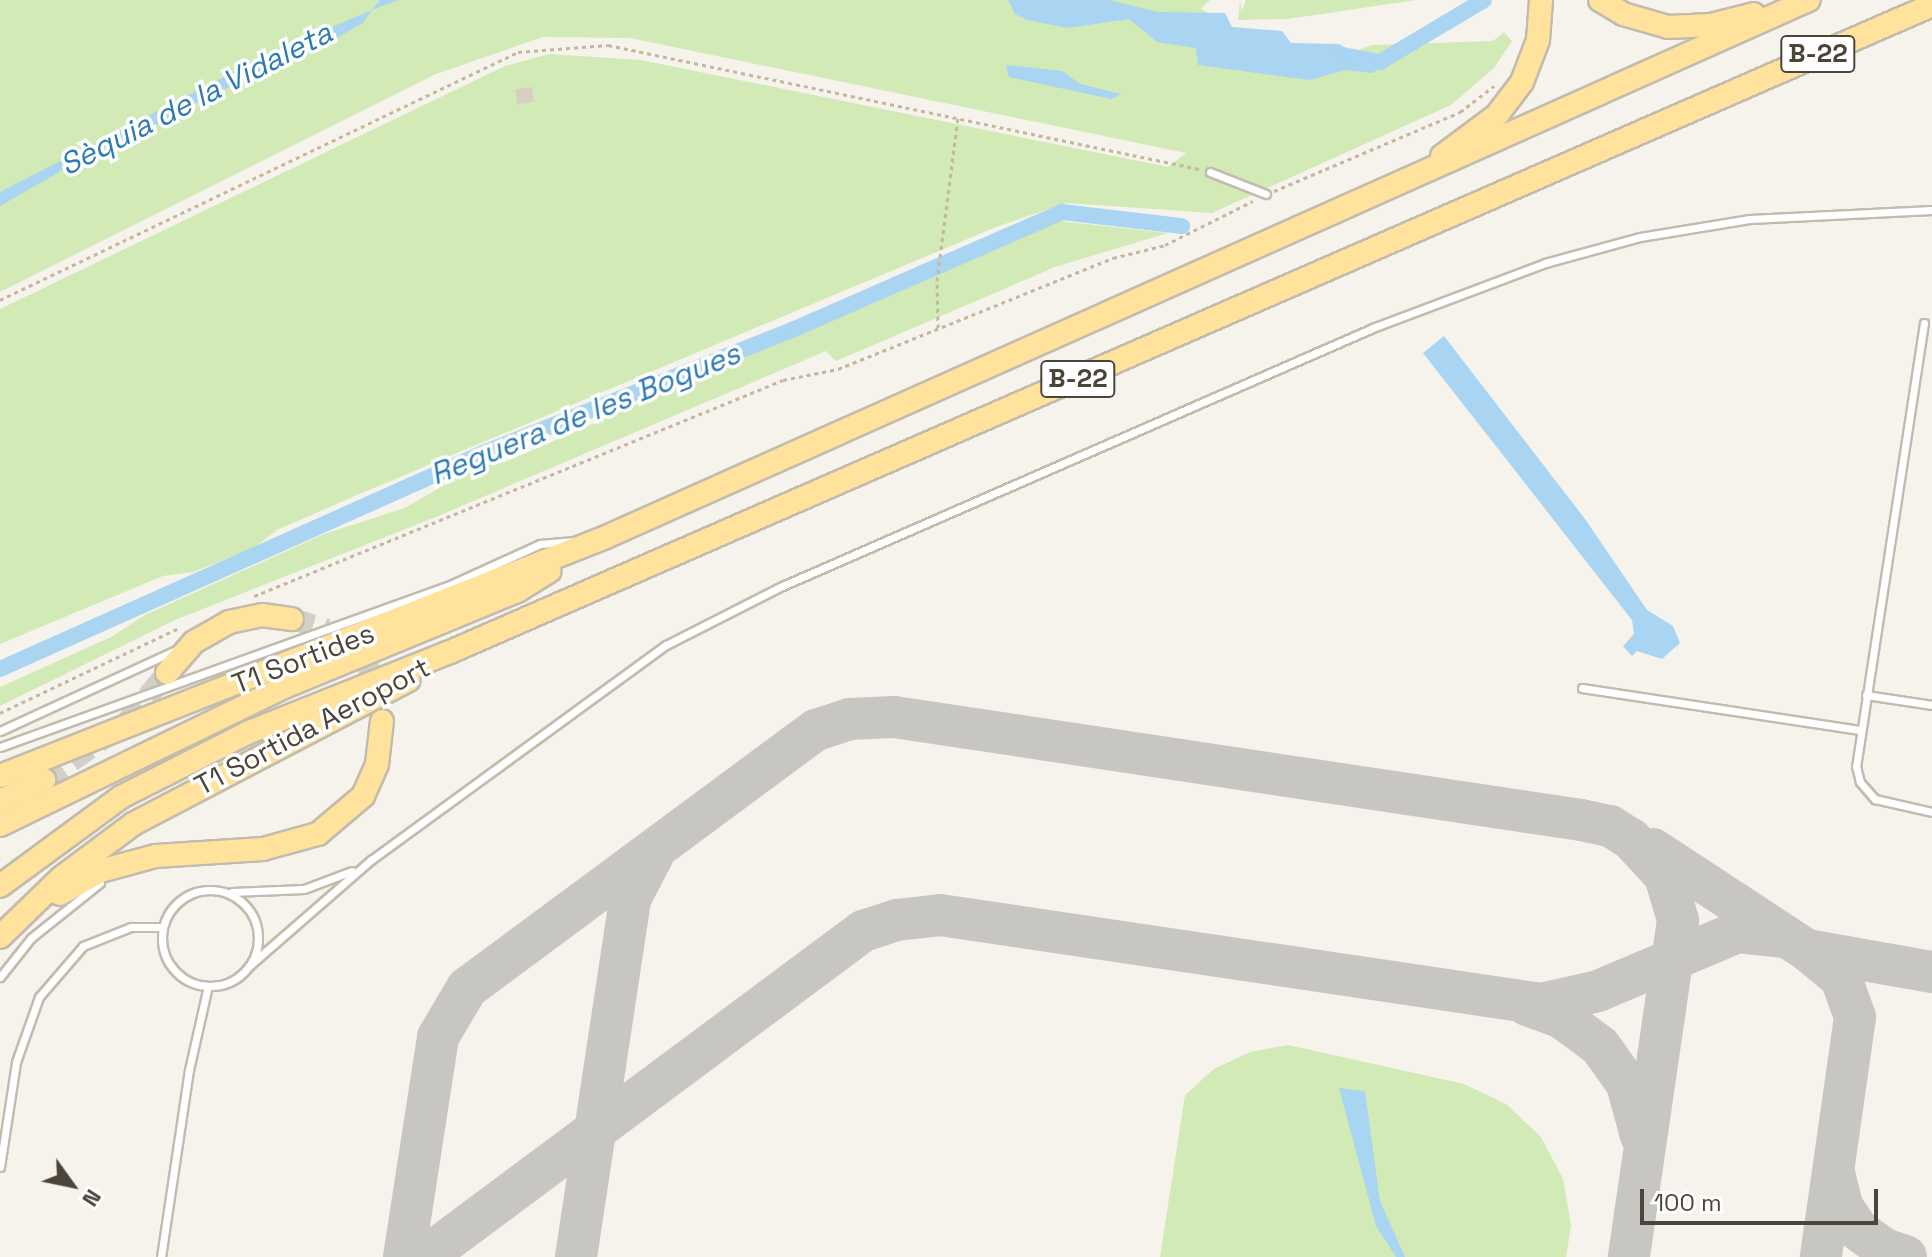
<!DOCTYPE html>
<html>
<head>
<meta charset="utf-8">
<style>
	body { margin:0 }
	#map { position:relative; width:1932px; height:1257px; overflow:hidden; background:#f6f3ec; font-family:"Space Grotesk",sans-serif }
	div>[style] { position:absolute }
	.green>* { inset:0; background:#d2eab5 }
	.water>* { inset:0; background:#a9d4f2 }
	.canal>* { height:16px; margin:-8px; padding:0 8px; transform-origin:8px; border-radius:8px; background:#a9d4f2 }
	.taxiway>* { height:42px; margin:-21px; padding:0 21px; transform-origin:21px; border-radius:21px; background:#c8c6c3 }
	.building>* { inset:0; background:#d8cfc1; transform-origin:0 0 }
	.primary-tunnel>* { height:22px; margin-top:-11px; transform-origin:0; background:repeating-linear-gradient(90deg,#d4d0c8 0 22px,transparent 0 33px) }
	.path>* { height:3px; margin-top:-1.5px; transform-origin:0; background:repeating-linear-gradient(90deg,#c4b79f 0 4px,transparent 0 8px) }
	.roads { filter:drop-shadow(2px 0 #c2bbae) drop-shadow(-2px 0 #c2bbae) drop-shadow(0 2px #c2bbae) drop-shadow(0 -2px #c2bbae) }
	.lane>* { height:7px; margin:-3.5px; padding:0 3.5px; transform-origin:3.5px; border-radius:3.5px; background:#fff }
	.lane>.ring { margin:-3.5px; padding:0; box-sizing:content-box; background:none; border:7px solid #fff; border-radius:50% }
	.primary>* { height:22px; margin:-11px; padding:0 11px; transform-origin:11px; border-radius:11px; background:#ffe39c }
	span { translate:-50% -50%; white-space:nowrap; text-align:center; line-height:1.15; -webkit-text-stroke:7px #fff; paint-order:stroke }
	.shield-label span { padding:2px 6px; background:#fff; border:2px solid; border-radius:6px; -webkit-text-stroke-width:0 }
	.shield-label { font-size:26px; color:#4b4439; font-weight:700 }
	.street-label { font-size:28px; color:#4b4439 }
	.water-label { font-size:30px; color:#2e7ab2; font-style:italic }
	.north { position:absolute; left:32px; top:1145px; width:80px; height:80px; -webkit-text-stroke:6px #fff; paint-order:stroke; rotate:123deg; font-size:22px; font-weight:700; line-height:32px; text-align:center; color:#4b4439 }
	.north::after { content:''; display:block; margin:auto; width:28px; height:36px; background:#4b4439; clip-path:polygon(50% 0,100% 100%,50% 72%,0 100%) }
	.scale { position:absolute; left:1640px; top:1189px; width:238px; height:36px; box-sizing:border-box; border:4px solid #4b4439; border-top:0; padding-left:10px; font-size:24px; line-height:28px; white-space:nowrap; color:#4b4439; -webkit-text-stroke:6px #fff; paint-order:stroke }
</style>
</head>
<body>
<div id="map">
	<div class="green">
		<div style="clip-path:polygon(0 0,1210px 0,1201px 9px,1302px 71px,1372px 45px,1493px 41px,1504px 32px,1512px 41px,1494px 68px,1451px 105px,1212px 213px,1066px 203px,996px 227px,357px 495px,277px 530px,254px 548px,193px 572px,163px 576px,0 644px,0 309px,505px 66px,549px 54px,641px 60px,1168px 167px,1186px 153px,630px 38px,543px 37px,436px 74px,0 292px)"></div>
		<div style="clip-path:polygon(1240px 0,1242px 11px,1246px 0,1416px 0,1288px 19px,1238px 20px)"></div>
		<div style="clip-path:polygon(1059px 221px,1168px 233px,1055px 267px,836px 361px,826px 351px,436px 517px,175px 620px,0 706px,0 687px,111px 637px,145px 615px,324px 534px,405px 508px,483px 462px,505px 462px)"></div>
		<div style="clip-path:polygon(1288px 1045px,1464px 1084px,1506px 1104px,1541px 1137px,1563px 1179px,1571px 1225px,1566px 1257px,1160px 1257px,1185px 1095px,1214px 1069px,1250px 1052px)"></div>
	</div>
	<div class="water">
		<div style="clip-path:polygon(380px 0,398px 0,372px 10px,363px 23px,333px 40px,182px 109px,140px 135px,101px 148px,0 206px,0 192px,266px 55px,372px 10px)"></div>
		<div style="clip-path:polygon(1008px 0,1109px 0,1158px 12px,1225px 13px,1232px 27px,1282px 31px,1291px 43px,1339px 44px,1380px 68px,1372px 73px,1345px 70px,1310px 80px,1198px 65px,1196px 48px,1157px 42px,1129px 19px,1067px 28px,1028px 20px,1015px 14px)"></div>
		<div style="clip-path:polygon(1006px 65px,1062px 71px,1080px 84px,1121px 94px,1111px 99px,1009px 77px)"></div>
		<div style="clip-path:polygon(1444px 336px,1585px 519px,1647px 610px,1673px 626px,1680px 643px,1662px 659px,1637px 651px,1632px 656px,1623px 646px,1634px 634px,1632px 620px,1423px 353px)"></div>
		<div style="clip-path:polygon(1339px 1088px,1365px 1091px,1380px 1201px,1405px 1257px,1396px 1257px,1376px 1226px)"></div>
	</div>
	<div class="canal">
		<div style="left:1343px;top:55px;width:38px;rotate:11deg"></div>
		<div style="left:1380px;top:62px;width:121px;rotate:-30.8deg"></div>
		<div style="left:0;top:669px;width:529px;rotate:-24.09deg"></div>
		<div style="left:483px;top:453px;width:333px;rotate:-21.7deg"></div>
		<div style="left:792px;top:330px;width:295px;rotate:-23.6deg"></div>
		<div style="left:1062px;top:212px;width:121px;rotate:6.7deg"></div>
	</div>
	<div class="taxiway">
		<div style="left:1653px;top:849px;width:184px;rotate:33.3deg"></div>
		<div style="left:1807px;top:950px;width:127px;rotate:10deg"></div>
		<div style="left:1808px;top:951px;width:43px;rotate:39.3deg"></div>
		<div style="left:1841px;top:978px;width:41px;rotate:70.3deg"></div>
		<div style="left:1855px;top:1017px;width:242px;rotate:98.1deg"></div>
		<div style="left:1527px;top:1005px;width:37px;rotate:20deg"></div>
		<div style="left:1562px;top:1018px;width:47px;rotate:36.4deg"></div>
		<div style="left:1600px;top:1046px;width:47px;rotate:54.6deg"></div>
		<div style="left:1627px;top:1084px;width:54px;rotate:74.9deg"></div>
		<div style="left:1834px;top:1173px;width:34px;rotate:76deg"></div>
		<div style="left:1842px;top:1206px;width:29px;rotate:56deg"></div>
		<div style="left:1858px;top:1230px;width:32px;rotate:36deg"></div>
		<div style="left:1884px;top:1249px;width:23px;rotate:18deg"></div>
		<div style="left:404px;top:1257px;width:223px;rotate:-81.2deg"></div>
		<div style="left:438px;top:1037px;width:57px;rotate:-59.4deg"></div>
		<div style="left:467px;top:988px;width:434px;rotate:-36.5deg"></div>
		<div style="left:816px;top:730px;width:35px;rotate:-18deg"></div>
		<div style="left:849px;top:719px;width:45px;rotate:-2.5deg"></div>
		<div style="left:894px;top:717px;width:695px;rotate:8.53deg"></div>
		<div style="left:1581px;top:820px;width:30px;rotate:12deg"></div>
		<div style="left:1610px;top:826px;width:25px;rotate:32deg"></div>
		<div style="left:1631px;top:839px;width:50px;rotate:47.4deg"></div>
		<div style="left:1665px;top:876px;width:46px;rotate:73.5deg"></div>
		<div style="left:1678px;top:920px;width:341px;rotate:98.3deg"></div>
		<div style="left:425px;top:1257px;width:546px;rotate:-36.66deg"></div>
		<div style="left:863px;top:931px;width:36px;rotate:-18deg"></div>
		<div style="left:897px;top:920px;width:43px;rotate:-6.6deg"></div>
		<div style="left:940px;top:915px;width:608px;rotate:8.42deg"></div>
		<div style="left:1541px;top:1004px;width:58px;rotate:-12.8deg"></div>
		<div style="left:1598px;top:991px;width:152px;rotate:-22.9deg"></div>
		<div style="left:1738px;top:932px;width:46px;rotate:6.2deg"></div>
		<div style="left:576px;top:1257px;width:362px;rotate:-81.4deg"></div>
		<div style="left:630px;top:899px;width:50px;rotate:-62.4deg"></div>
	</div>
	<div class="building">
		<div style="left:532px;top:87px;width:15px;height:17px;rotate:82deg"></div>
	</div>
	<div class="primary-tunnel">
		<div style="left:292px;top:619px;width:37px;rotate:17deg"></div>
		<div style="left:327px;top:630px;width:45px;rotate:36.9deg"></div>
		<div style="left:363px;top:657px;width:30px;rotate:64deg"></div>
		<div style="left:376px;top:684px;width:37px;rotate:81deg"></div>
		<div style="left:44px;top:780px;width:101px;rotate:-34.9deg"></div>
		<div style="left:127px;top:722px;width:63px;rotate:-50.8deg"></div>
	</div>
	<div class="path">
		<div style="left:1274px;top:191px;width:202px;rotate:-23deg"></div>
		<div style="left:1460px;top:112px;width:43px;rotate:-37.4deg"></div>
		<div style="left:0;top:300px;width:574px;rotate:-25.58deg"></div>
		<div style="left:518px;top:52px;width:90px;rotate:-4.4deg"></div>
		<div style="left:608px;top:45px;width:604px;rotate:11.85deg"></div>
		<div style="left:938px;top:328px;width:47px;rotate:-91.2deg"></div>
		<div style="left:937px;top:281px;width:165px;rotate:-82.7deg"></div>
		<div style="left:254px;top:596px;width:571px;rotate:-22.21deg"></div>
		<div style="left:783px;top:380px;width:56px;rotate:-11.3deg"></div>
		<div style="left:838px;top:369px;width:297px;rotate:-22deg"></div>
		<div style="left:1113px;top:258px;width:54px;rotate:-14deg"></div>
		<div style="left:1165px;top:245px;width:98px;rotate:-26.6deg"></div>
		<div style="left:0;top:713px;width:200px;rotate:-25.4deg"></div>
	</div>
	<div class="roads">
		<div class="lane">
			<div style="left:1210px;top:172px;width:60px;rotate:21.4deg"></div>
			<div style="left:1924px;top:323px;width:448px;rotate:98.7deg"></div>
			<div style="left:1856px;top:766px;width:16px;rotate:76deg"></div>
			<div style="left:1860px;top:782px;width:23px;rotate:49deg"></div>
			<div style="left:1875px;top:799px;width:58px;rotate:12.8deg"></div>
			<div style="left:1582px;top:688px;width:281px;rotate:8.6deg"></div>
			<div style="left:1866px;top:695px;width:67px;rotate:8.6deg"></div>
			<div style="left:0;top:731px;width:194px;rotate:-24.7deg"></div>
			<div style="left:0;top:747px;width:478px;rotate:-19.8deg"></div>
			<div style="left:450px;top:585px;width:99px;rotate:-24.5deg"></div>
			<div style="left:540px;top:544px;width:32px;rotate:-5deg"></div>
			<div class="ring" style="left:162px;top:890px;width:89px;height:89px"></div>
			<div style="left:232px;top:892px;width:72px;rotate:-2.4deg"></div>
			<div style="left:304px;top:889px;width:51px;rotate:-20.6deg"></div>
			<div style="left:249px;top:966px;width:162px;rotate:-41deg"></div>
			<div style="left:371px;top:860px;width:365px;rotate:-36.1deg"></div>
			<div style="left:666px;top:645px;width:128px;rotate:-27deg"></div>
			<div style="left:780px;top:587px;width:649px;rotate:-23.6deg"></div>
			<div style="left:1375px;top:327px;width:182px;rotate:-20.6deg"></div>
			<div style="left:1545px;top:263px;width:98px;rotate:-15.3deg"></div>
			<div style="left:1640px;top:237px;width:111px;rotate:-9.3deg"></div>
			<div style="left:1750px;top:219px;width:182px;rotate:-2.8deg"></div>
			<div style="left:0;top:977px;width:50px;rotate:-51.5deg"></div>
			<div style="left:31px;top:938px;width:88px;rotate:-38.6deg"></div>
			<div style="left:0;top:1167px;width:106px;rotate:-81.3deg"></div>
			<div style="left:16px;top:1062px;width:69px;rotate:-70.5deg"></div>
			<div style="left:39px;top:997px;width:67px;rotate:-49.2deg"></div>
			<div style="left:83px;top:946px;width:52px;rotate:-21.6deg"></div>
			<div style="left:131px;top:927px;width:32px"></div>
			<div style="left:161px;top:1257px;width:189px;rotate:-81.5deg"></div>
			<div style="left:189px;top:1070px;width:86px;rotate:-77.3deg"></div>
		</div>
		<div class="primary">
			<div style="left:1600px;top:0;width:27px;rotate:31deg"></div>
			<div style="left:1623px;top:14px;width:47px;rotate:16.1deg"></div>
			<div style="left:1668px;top:27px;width:43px;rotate:-2.7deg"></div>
			<div style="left:1711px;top:25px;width:44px;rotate:-14.3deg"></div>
			<div style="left:1442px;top:156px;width:69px;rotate:-36.7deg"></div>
			<div style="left:1497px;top:115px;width:41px;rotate:-52.9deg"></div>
			<div style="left:1522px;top:82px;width:45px;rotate:-69.1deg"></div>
			<div style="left:1538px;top:40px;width:40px;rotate:-85.7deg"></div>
			<div style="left:167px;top:673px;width:41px;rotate:-48.9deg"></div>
			<div style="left:194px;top:642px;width:40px;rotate:-29.7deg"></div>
			<div style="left:229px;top:622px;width:34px;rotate:-12deg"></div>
			<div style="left:262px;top:615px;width:30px;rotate:8deg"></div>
			<div style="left:0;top:776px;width:651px;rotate:-21.52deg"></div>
			<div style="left:606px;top:537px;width:1317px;rotate:-24.06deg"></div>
			<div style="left:0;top:801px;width:49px;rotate:-25.5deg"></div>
			<div style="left:0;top:825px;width:316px;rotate:-25.9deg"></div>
			<div style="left:284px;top:687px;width:254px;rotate:-22.4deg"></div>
			<div style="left:519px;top:590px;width:36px;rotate:-32deg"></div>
			<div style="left:0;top:886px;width:150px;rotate:-36.3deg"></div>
			<div style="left:121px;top:797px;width:141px;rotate:-26.9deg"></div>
			<div style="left:247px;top:733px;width:219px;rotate:-21.8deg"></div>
			<div style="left:450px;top:652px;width:1617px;rotate:-23.58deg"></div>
			<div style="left:60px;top:894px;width:46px;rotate:-29.9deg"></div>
			<div style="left:100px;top:871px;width:58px;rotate:-15deg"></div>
			<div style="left:156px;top:856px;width:107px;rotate:-3.7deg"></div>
			<div style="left:263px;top:849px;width:57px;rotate:-15.3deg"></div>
			<div style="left:318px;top:834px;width:59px;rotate:-40.2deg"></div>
			<div style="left:363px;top:796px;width:35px;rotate:-66deg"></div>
			<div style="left:377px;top:764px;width:43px;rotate:-83.4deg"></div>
			<div style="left:0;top:937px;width:86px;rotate:-44.1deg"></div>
			<div style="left:62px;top:877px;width:89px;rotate:-36.7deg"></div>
			<div style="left:133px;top:824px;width:311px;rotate:-27.6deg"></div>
		</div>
	</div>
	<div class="shield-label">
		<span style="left:1818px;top:54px">B-22</span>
		<span style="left:1078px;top:379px">B-22</span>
	</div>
	<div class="street-label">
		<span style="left:303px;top:658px;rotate:-21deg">T1 Sortides</span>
		<span style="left:312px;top:726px;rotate:-28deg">T1 Sortida Aeroport</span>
	</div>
	<div class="water-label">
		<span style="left:196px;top:99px;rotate:-27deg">Sèquia de la Vidaleta</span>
		<span style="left:585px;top:414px;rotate:-22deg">Reguera de les Bogues</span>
	</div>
	<div class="north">N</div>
	<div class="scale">100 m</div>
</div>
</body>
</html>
